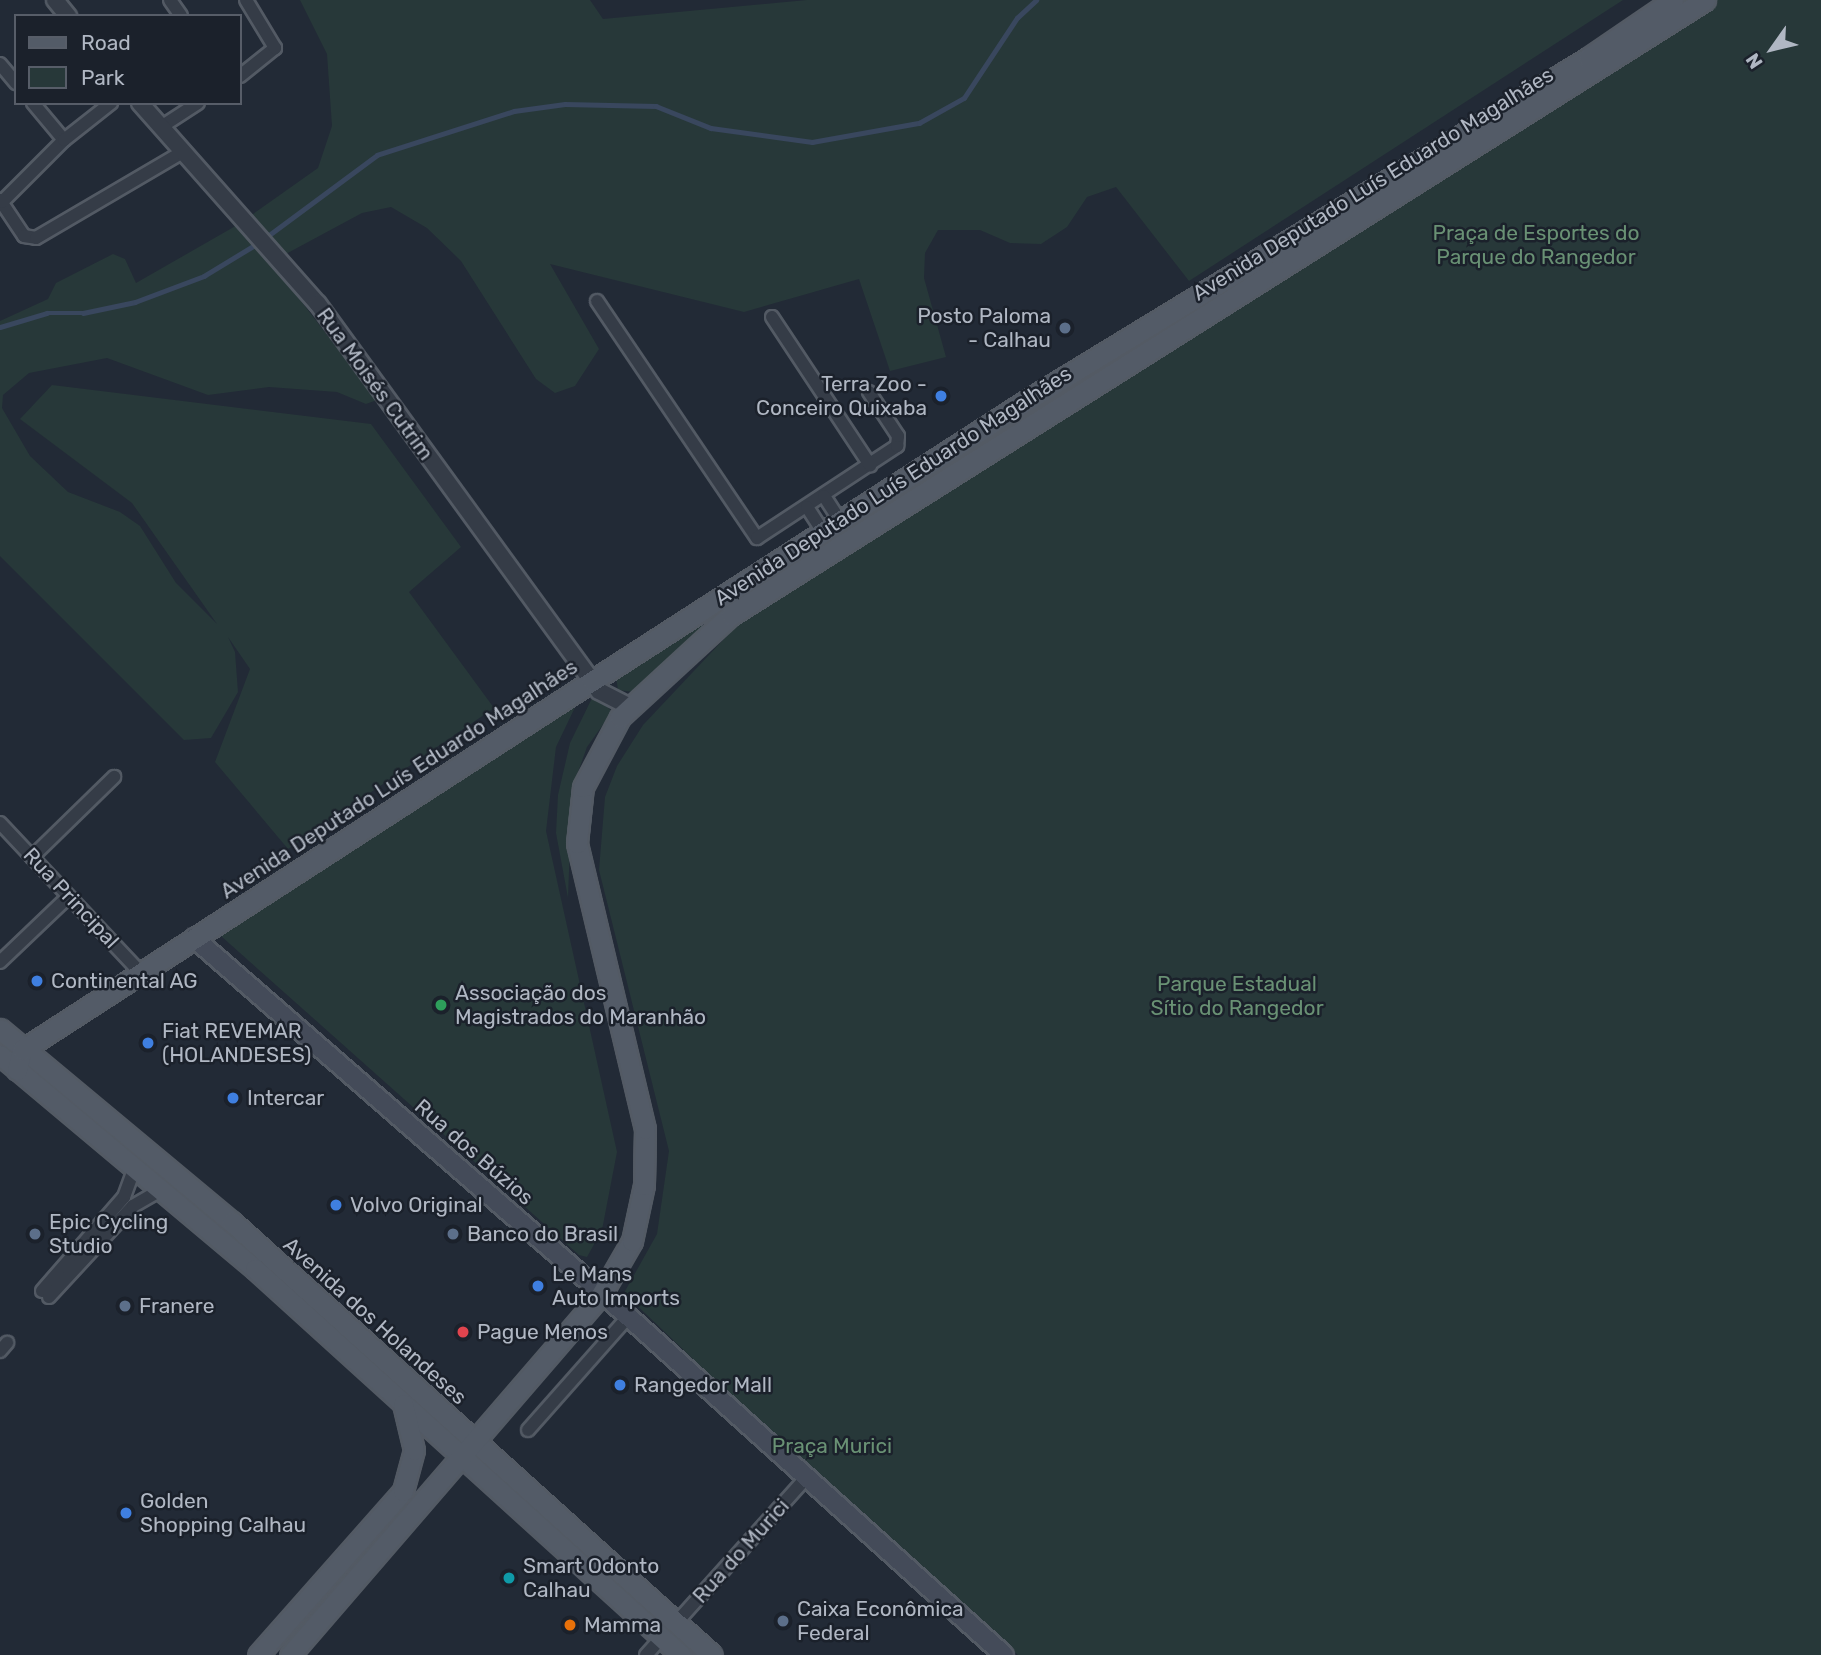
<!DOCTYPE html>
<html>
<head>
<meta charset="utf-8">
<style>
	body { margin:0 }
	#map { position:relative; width:1821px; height:1655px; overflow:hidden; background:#222a36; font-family:Rubik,sans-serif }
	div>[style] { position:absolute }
	.green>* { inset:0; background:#273839 }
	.stream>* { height:4.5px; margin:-2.25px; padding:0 2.25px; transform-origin:2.25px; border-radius:2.25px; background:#39475e }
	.roads { filter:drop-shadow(2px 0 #535a64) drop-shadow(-2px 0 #535a64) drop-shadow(0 2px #535a64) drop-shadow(0 -2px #535a64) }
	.minor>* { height:12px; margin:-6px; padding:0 6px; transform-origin:6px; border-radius:6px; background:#353c47 }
	.tertiary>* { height:16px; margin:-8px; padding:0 8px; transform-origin:8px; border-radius:8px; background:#353c47 }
	.secondary>* { height:18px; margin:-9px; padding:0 9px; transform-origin:9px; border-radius:9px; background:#444b59 }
	.primary>* { height:19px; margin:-9.5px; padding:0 9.5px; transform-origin:9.5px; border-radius:9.5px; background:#535b67 }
	.dots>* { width:19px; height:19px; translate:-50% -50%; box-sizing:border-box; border:4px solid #1b212b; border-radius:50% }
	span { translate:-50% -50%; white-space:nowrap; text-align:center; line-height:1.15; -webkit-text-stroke:5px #1b212b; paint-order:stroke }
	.street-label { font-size:21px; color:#b0b7c3 }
	.park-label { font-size:21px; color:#699174 }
	.poi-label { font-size:21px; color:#b0b7c3 }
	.right { translate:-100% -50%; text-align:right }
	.left { translate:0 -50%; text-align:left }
	.legend { position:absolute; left:14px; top:14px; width:228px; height:91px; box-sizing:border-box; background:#1b212b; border:2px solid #575d68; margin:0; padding:9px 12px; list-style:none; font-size:21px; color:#b0b7c3 }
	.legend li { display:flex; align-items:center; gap:14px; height:35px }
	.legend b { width:35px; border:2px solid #575d68 }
	.north { position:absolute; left:1737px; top:14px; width:70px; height:70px; -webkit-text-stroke:5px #1b212b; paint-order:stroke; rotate:236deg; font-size:19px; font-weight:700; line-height:28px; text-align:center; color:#b0b7c3 }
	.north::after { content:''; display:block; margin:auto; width:24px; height:32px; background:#b0b7c3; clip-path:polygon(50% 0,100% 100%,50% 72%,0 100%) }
</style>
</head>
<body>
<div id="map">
	<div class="green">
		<div style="clip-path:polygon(300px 0,590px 0,603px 19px,807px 0,1623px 0,1189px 281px,1116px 187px,1087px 197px,1067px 227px,1041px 244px,1010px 243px,980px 230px,938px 230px,925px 253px,924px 278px,946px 357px,890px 371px,859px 279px,744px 312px,550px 264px,599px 349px,575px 386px,555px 393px,536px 379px,461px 261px,427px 228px,391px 207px,362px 213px,271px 262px,377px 400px,366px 404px,337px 392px,269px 387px,208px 395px,107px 358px,29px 373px,3px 395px,2px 408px,30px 456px,68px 492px,120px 512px,140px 526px,176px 583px,217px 624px,132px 503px,20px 419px,52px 385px,371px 424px,461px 547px,409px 592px,494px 708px,288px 849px,215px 762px,250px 669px,228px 637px,235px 652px,238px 692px,211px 738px,184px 740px,0 556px,0 321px,48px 299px,56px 283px,113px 254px,125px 259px,136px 283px,239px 224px,318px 168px,332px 126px,327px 54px)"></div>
		<div style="clip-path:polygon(1714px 0,1821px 0,1821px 1655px,1018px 1655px,811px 1472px,624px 1293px,657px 1234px,669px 1151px,599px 870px,605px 797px,617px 766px,643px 725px,740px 622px)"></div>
		<div style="clip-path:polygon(701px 623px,706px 627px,633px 692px,618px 690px,616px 677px)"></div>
		<div style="clip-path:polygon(595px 692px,612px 712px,587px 747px,572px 789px,568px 898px,556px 833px,558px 795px,570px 743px)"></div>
		<div style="clip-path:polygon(579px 699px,556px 747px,546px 831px,617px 1152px,602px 1230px,587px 1257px,579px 1255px,221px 936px,222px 929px)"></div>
	</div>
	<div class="stream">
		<div style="left:265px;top:238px;width:139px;rotate:-36.5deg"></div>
		<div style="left:377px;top:155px;width:144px;rotate:-17.8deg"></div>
		<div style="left:514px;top:111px;width:51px;rotate:-7.8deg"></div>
		<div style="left:565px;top:104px;width:91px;rotate:1.3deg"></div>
		<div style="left:656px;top:106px;width:59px;rotate:21.8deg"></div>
		<div style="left:711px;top:128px;width:102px;rotate:7.9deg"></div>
		<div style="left:812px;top:142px;width:109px;rotate:-10.1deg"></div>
		<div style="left:919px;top:123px;width:51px;rotate:-29.1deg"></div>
		<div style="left:964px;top:98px;width:96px;rotate:-56.5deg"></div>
		<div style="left:1017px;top:18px;width:26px;rotate:-43deg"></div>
		<div style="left:0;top:327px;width:49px;rotate:-16.6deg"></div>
		<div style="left:47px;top:313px;width:36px"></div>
		<div style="left:83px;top:313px;width:53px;rotate:-11.9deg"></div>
		<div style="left:135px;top:302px;width:74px;rotate:-20.6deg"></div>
		<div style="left:204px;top:276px;width:63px;rotate:-31.4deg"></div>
	</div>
	<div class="roads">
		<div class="minor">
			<div style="left:170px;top:0;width:19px;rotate:55deg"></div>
			<div style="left:0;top:64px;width:25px;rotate:50deg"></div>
			<div style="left:240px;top:76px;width:45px;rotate:-38.7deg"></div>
			<div style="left:275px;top:48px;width:56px;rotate:-121.1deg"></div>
			<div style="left:33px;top:103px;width:48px;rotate:50deg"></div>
			<div style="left:161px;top:127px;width:44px;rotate:-33deg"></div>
			<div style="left:0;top:200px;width:43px;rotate:56.3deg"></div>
			<div style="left:24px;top:236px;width:12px;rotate:9deg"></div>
			<div style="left:36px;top:238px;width:172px;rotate:-30.4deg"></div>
			<div style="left:2px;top:202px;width:88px;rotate:-45deg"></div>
			<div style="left:64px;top:140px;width:60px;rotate:-38.2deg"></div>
			<div style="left:597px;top:301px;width:286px;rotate:56deg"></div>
			<div style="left:757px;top:538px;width:168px;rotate:-33.3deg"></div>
			<div style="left:897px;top:446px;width:10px;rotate:-84deg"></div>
			<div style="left:898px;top:436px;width:53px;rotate:-123.4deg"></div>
			<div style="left:772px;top:317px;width:178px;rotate:56.5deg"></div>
			<div style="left:824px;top:496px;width:30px;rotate:57deg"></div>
			<div style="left:807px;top:507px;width:30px;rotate:57deg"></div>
			<div style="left:0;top:823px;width:206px;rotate:46.8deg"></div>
			<div style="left:32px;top:857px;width:115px;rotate:-44.3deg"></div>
			<div style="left:0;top:962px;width:94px;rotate:-43.7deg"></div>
			<div style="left:42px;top:1291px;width:125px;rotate:-48.9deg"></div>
			<div style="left:124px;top:1197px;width:32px;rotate:-70deg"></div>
			<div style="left:49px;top:1297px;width:124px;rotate:-47.3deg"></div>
			<div style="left:133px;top:1206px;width:34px;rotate:-30deg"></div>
			<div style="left:0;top:1351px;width:11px;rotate:-49deg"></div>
			<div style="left:528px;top:1430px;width:151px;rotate:-48.5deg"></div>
			<div style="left:676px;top:1623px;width:193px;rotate:-48.1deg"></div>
			<div style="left:646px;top:1655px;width:24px;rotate:-48deg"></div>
		</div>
		<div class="tertiary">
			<div style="left:55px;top:0;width:21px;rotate:51deg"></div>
			<div style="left:140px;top:103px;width:268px;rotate:48.5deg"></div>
			<div style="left:318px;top:304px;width:478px;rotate:54deg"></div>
			<div style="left:599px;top:691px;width:35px;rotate:27deg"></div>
		</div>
		<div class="secondary">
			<div style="left:194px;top:938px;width:541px;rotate:41.03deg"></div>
			<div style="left:602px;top:1293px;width:541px;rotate:42deg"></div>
		</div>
		<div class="primary">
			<div style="left:0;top:1029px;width:302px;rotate:39.8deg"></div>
			<div style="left:232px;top:1222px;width:646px;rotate:42.05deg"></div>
			<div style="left:0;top:1055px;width:333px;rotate:40deg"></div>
			<div style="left:255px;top:1269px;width:575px;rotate:42.18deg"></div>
			<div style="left:17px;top:1070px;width:21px;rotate:-76deg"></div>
			<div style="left:22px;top:1050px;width:679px;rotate:-32.92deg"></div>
			<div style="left:592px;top:681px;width:520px;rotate:-32.83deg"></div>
			<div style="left:1029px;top:399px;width:655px;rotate:-31.38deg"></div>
			<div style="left:1588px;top:58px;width:103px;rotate:-34.3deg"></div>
			<div style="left:258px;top:1655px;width:219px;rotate:-48.5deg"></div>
			<div style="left:403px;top:1491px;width:42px;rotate:-75deg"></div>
			<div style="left:414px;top:1450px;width:47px;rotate:-103.4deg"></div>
			<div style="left:290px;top:1655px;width:478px;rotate:-49.2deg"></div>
			<div style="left:602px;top:1293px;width:60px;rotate:-60deg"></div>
			<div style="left:632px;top:1241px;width:57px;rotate:-77.9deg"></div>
			<div style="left:644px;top:1185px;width:56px;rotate:-89deg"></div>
			<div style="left:645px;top:1129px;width:294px;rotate:-103.4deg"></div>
			<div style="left:577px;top:843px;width:56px;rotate:-83.9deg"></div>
			<div style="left:583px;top:787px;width:79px;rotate:-62.1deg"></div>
			<div style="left:620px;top:717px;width:151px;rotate:-42.6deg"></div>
			<div style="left:731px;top:615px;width:1152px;rotate:-32.27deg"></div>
		</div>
	</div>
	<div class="dots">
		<div style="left:1065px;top:328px;background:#5c6f8a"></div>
		<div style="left:941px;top:396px;background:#3f7fe0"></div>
		<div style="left:37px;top:981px;background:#3f7fe0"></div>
		<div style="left:441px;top:1005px;background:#2e9e5b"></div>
		<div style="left:148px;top:1043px;background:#3f7fe0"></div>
		<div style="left:233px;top:1098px;background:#3f7fe0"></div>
		<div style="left:336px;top:1205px;background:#3f7fe0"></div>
		<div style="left:35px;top:1234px;background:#5c6f8a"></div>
		<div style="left:453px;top:1234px;background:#5c6f8a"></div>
		<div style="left:538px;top:1286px;background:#3f7fe0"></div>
		<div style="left:125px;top:1306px;background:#5c6f8a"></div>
		<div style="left:463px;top:1332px;background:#e0444e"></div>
		<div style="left:620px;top:1385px;background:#3f7fe0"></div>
		<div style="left:126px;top:1513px;background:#3f7fe0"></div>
		<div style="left:509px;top:1578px;background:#0f9aa8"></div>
		<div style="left:783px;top:1621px;background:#5c6f8a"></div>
		<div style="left:570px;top:1625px;background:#e8710a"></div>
	</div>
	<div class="street-label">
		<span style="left:1373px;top:184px;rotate:-32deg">Avenida Deputado Luís Eduardo Magalhães</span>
		<span style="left:375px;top:384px;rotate:54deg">Rua Moisés Cutrim</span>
		<span style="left:893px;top:486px;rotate:-33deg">Avenida Deputado Luís Eduardo Magalhães</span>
		<span style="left:399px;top:779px;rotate:-33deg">Avenida Deputado Luís Eduardo Magalhães</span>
		<span style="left:71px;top:898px;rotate:47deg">Rua Principal</span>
		<span style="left:474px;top:1152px;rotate:41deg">Rua dos Búzios</span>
		<span style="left:375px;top:1321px;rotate:42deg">Avenida dos Holandeses</span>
		<span style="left:741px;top:1551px;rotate:-48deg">Rua do Murici</span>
	</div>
	<div class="park-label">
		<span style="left:1536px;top:245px">Praça de Esportes do<br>Parque do Rangedor</span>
		<span style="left:1237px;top:996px">Parque Estadual<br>Sítio do Rangedor</span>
		<span style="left:832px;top:1446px">Praça Murici</span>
	</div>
	<div class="poi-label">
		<span class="right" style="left:1051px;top:328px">Posto Paloma<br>- Calhau</span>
		<span class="right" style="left:927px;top:396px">Terra Zoo -<br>Conceiro Quixaba</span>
		<span class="left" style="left:51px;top:981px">Continental AG</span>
		<span class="left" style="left:455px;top:1005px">Associação dos<br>Magistrados do Maranhão</span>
		<span class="left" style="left:162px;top:1043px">Fiat REVEMAR<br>(HOLANDESES)</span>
		<span class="left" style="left:247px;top:1098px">Intercar</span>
		<span class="left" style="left:350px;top:1205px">Volvo Original</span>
		<span class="left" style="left:49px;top:1234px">Epic Cycling<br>Studio</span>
		<span class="left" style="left:467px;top:1234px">Banco do Brasil</span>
		<span class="left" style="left:552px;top:1286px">Le Mans<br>Auto Imports</span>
		<span class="left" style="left:139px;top:1306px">Franere</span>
		<span class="left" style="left:477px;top:1332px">Pague Menos</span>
		<span class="left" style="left:634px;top:1385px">Rangedor Mall</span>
		<span class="left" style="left:140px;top:1513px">Golden<br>Shopping Calhau</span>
		<span class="left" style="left:523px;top:1578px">Smart Odonto<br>Calhau</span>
		<span class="left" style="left:797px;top:1621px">Caixa Econômica<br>Federal</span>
		<span class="left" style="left:584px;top:1625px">Mamma</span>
	</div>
	<ul class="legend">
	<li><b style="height:9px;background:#535b67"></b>Road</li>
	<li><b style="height:19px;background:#273839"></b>Park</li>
	</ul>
	<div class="north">N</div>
</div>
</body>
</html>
